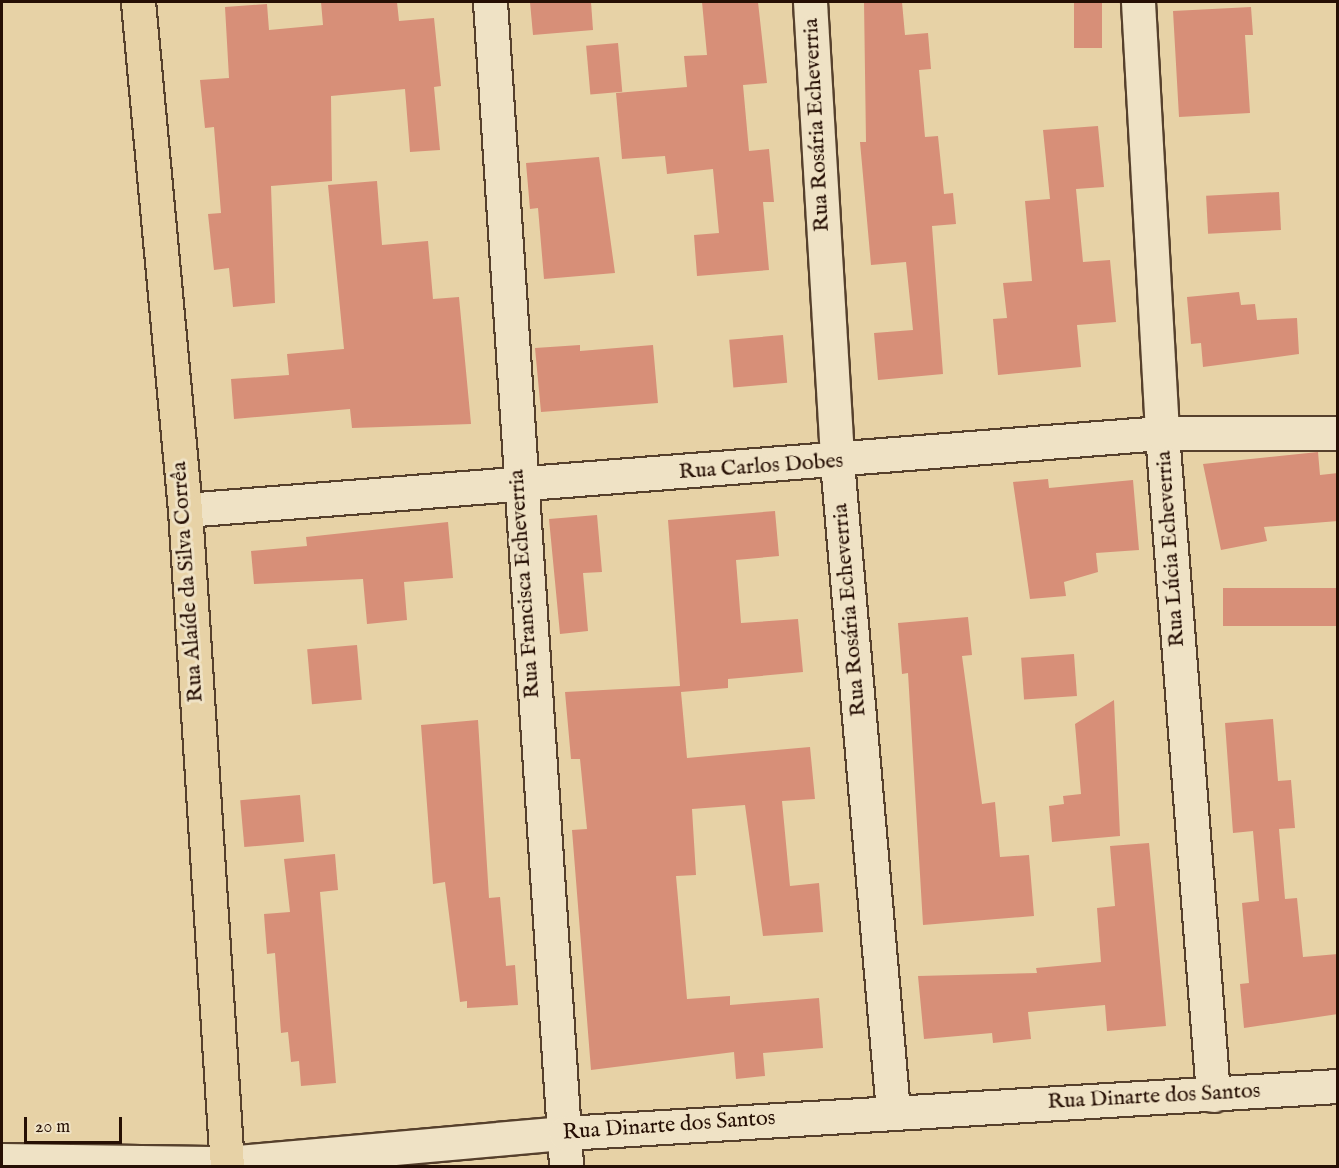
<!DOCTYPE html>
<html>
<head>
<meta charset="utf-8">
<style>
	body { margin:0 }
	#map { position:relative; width:1339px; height:1168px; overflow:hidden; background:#e7d2a6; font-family:"IM FELL English",serif }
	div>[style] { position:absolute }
	.building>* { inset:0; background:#d78f78; transform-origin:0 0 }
	.roads { filter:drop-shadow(2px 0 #56402c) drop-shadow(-2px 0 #56402c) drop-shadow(0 2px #56402c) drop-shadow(0 -2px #56402c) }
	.minor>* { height:33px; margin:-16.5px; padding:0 16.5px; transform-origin:16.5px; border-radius:16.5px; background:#efe2c5 }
	.major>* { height:33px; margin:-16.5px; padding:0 16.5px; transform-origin:16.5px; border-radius:16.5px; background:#e7d2a6 }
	span { translate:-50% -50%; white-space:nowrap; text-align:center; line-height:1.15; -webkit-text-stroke:6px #efe2c5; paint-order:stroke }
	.street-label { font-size:22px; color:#260f04 }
	.frame { position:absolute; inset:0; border:3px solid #260f04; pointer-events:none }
	.scale { position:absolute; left:24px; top:1117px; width:98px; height:27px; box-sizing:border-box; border:3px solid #260f04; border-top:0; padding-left:8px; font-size:18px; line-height:21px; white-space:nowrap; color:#260f04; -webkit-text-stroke:4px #efe2c5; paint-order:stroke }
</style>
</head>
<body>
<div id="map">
	<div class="building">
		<div style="clip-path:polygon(321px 2px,397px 2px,399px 21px,434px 18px,441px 86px,434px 87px,440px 150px,410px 152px,405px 89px,331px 96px,332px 181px,271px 186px,275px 303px,233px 307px,229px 268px,214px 270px,208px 214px,221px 213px,214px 127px,205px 128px,200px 80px,229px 78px,225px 7px,267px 4px,269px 30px,323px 25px)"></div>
		<div style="clip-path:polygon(530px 2px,591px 2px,593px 30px,533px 35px)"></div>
		<div style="clip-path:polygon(702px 2px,758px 2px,767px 83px,743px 85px,749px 151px,769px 149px,774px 202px,763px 202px,769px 270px,697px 276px,694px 235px,719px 233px,713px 169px,667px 174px,665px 156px,622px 159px,616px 93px,687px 87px,684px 56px,707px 55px)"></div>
		<div style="clip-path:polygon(864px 2px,902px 2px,905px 35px,928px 33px,931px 69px,919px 70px,925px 137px,938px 136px,944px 194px,953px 193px,956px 224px,932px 226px,943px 374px,878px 380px,874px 333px,913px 330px,906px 262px,871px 265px,860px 142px,866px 142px)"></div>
		<div style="left:1074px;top:2px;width:28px;height:46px"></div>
		<div style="clip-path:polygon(1251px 7px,1253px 35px,1245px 35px,1250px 113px,1179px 117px,1173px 11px)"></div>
		<div style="left:618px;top:43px;width:49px;height:32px;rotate:85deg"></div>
		<div style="clip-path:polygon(1098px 126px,1104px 187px,1076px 189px,1083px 262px,1110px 260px,1116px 322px,1077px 325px,1081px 367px,998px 375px,993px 319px,1007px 318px,1003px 283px,1032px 281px,1025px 201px,1050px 199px,1043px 130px)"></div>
		<div style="clip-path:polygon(599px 157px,615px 273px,544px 279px,538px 208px,530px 209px,526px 163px)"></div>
		<div style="clip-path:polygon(377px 181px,382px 245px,428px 241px,433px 299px,459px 297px,471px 424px,352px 428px,350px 409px,234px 419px,231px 379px,289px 375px,287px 354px,344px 349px,328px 185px)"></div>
		<div style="left:1279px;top:192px;width:38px;height:73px;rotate:87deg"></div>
		<div style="clip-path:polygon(1239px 292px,1241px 305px,1255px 304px,1257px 320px,1297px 318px,1299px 354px,1203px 367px,1201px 343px,1191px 344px,1187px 297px)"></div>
		<div style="left:783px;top:335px;width:48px;height:54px;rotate:85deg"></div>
		<div style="clip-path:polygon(580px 345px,580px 351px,653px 345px,658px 403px,541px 412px,535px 348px)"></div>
		<div style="clip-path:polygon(1318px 452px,1320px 475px,1338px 473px,1338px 521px,1264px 527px,1267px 541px,1221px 550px,1203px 464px)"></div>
		<div style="clip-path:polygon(1048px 479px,1049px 488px,1133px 480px,1139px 550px,1096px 553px,1098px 572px,1064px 582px,1066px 596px,1030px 599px,1013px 482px)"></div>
		<div style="clip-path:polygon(775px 511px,779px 556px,736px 560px,741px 623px,798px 619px,803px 672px,728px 679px,728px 688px,681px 692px,687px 758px,810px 747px,815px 799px,782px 801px,790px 886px,819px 883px,823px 932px,763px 936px,745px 805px,692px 809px,696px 875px,676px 876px,687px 999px,730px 996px,730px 1005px,819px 998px,823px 1048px,763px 1053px,765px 1076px,736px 1079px,734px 1052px,591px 1070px,572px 830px,587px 829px,580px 759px,571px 759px,565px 692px,680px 686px,668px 520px)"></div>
		<div style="clip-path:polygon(597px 515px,602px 572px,583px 573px,588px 631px,560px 634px,549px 519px)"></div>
		<div style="clip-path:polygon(448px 522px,453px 578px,404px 582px,407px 620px,367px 624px,363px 579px,254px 584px,251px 551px,307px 546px,306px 537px)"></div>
		<div style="left:1338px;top:588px;width:38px;height:115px;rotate:90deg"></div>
		<div style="clip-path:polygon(968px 617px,972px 655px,962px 656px,982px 804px,995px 802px,1000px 857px,1029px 855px,1034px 916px,923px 925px,908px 673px,902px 674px,898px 623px)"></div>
		<div style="left:357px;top:645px;width:55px;height:50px;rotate:85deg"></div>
		<div style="left:1074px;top:654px;width:42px;height:53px;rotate:86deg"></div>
		<div style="clip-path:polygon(1114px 700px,1120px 836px,1052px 842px,1049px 806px,1064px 804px,1063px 796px,1081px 794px,1075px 724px)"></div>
		<div style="clip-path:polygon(1273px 719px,1278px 781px,1291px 780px,1295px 828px,1279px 829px,1285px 899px,1297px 898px,1303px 957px,1338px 954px,1338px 1014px,1244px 1028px,1240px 984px,1249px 983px,1242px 903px,1259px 901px,1253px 831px,1233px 833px,1225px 723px)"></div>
		<div style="clip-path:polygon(478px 720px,489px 898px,500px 897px,506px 966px,515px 965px,518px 1005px,467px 1008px,467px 1001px,460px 1002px,445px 882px,433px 884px,421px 725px)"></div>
		<div style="left:300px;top:795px;width:47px;height:60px;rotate:85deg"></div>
		<div style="clip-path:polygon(1149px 843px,1166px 1026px,1107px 1031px,1105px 1005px,1028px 1012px,1031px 1039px,993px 1043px,992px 1033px,924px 1039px,918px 976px,1037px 973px,1036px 968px,1101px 962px,1097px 908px,1115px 906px,1110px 846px)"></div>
		<div style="clip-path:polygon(335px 854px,338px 890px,320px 892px,336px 1083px,301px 1086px,299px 1061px,291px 1062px,288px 1032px,281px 1033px,275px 953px,267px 954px,264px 914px,290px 912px,284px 859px)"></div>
	</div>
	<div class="roads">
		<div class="minor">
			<div style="left:490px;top:2px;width:1166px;rotate:86.26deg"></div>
			<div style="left:810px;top:2px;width:461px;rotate:86.6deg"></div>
			<div style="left:837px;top:462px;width:651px;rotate:85.07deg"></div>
			<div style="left:1138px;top:2px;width:432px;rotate:86.8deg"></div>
			<div style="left:1162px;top:433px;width:664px;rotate:85.59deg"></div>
			<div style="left:185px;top:510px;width:980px;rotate:-4.51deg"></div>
			<div style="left:1162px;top:433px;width:176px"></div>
			<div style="left:2px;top:1160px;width:225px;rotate:0.8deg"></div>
			<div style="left:227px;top:1163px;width:339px;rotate:-5.1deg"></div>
			<div style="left:565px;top:1133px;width:774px;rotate:-3.48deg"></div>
		</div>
		<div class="major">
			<div style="left:138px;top:2px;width:510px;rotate:84.71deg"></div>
			<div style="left:185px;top:510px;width:657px;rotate:86.34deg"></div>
		</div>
	</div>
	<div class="street-label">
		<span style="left:817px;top:125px;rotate:-93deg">Rua Rosária Echeverria</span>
		<span style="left:761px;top:467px;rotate:-4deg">Rua Carlos Dobes</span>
		<span style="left:1171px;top:549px;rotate:-94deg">Rua Lúcia Echeverria</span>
		<span style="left:188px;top:582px;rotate:-94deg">Rua Alaíde da Silva Corrêa</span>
		<span style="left:525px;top:584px;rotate:-94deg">Rua Francisca Echeverria</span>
		<span style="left:850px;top:610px;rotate:-95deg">Rua Rosária Echeverria</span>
		<span style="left:1154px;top:1097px;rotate:-3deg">Rua Dinarte dos Santos</span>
		<span style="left:669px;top:1126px;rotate:-4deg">Rua Dinarte dos Santos</span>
	</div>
	<div class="frame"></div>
	<div class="scale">20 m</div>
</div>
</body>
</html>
